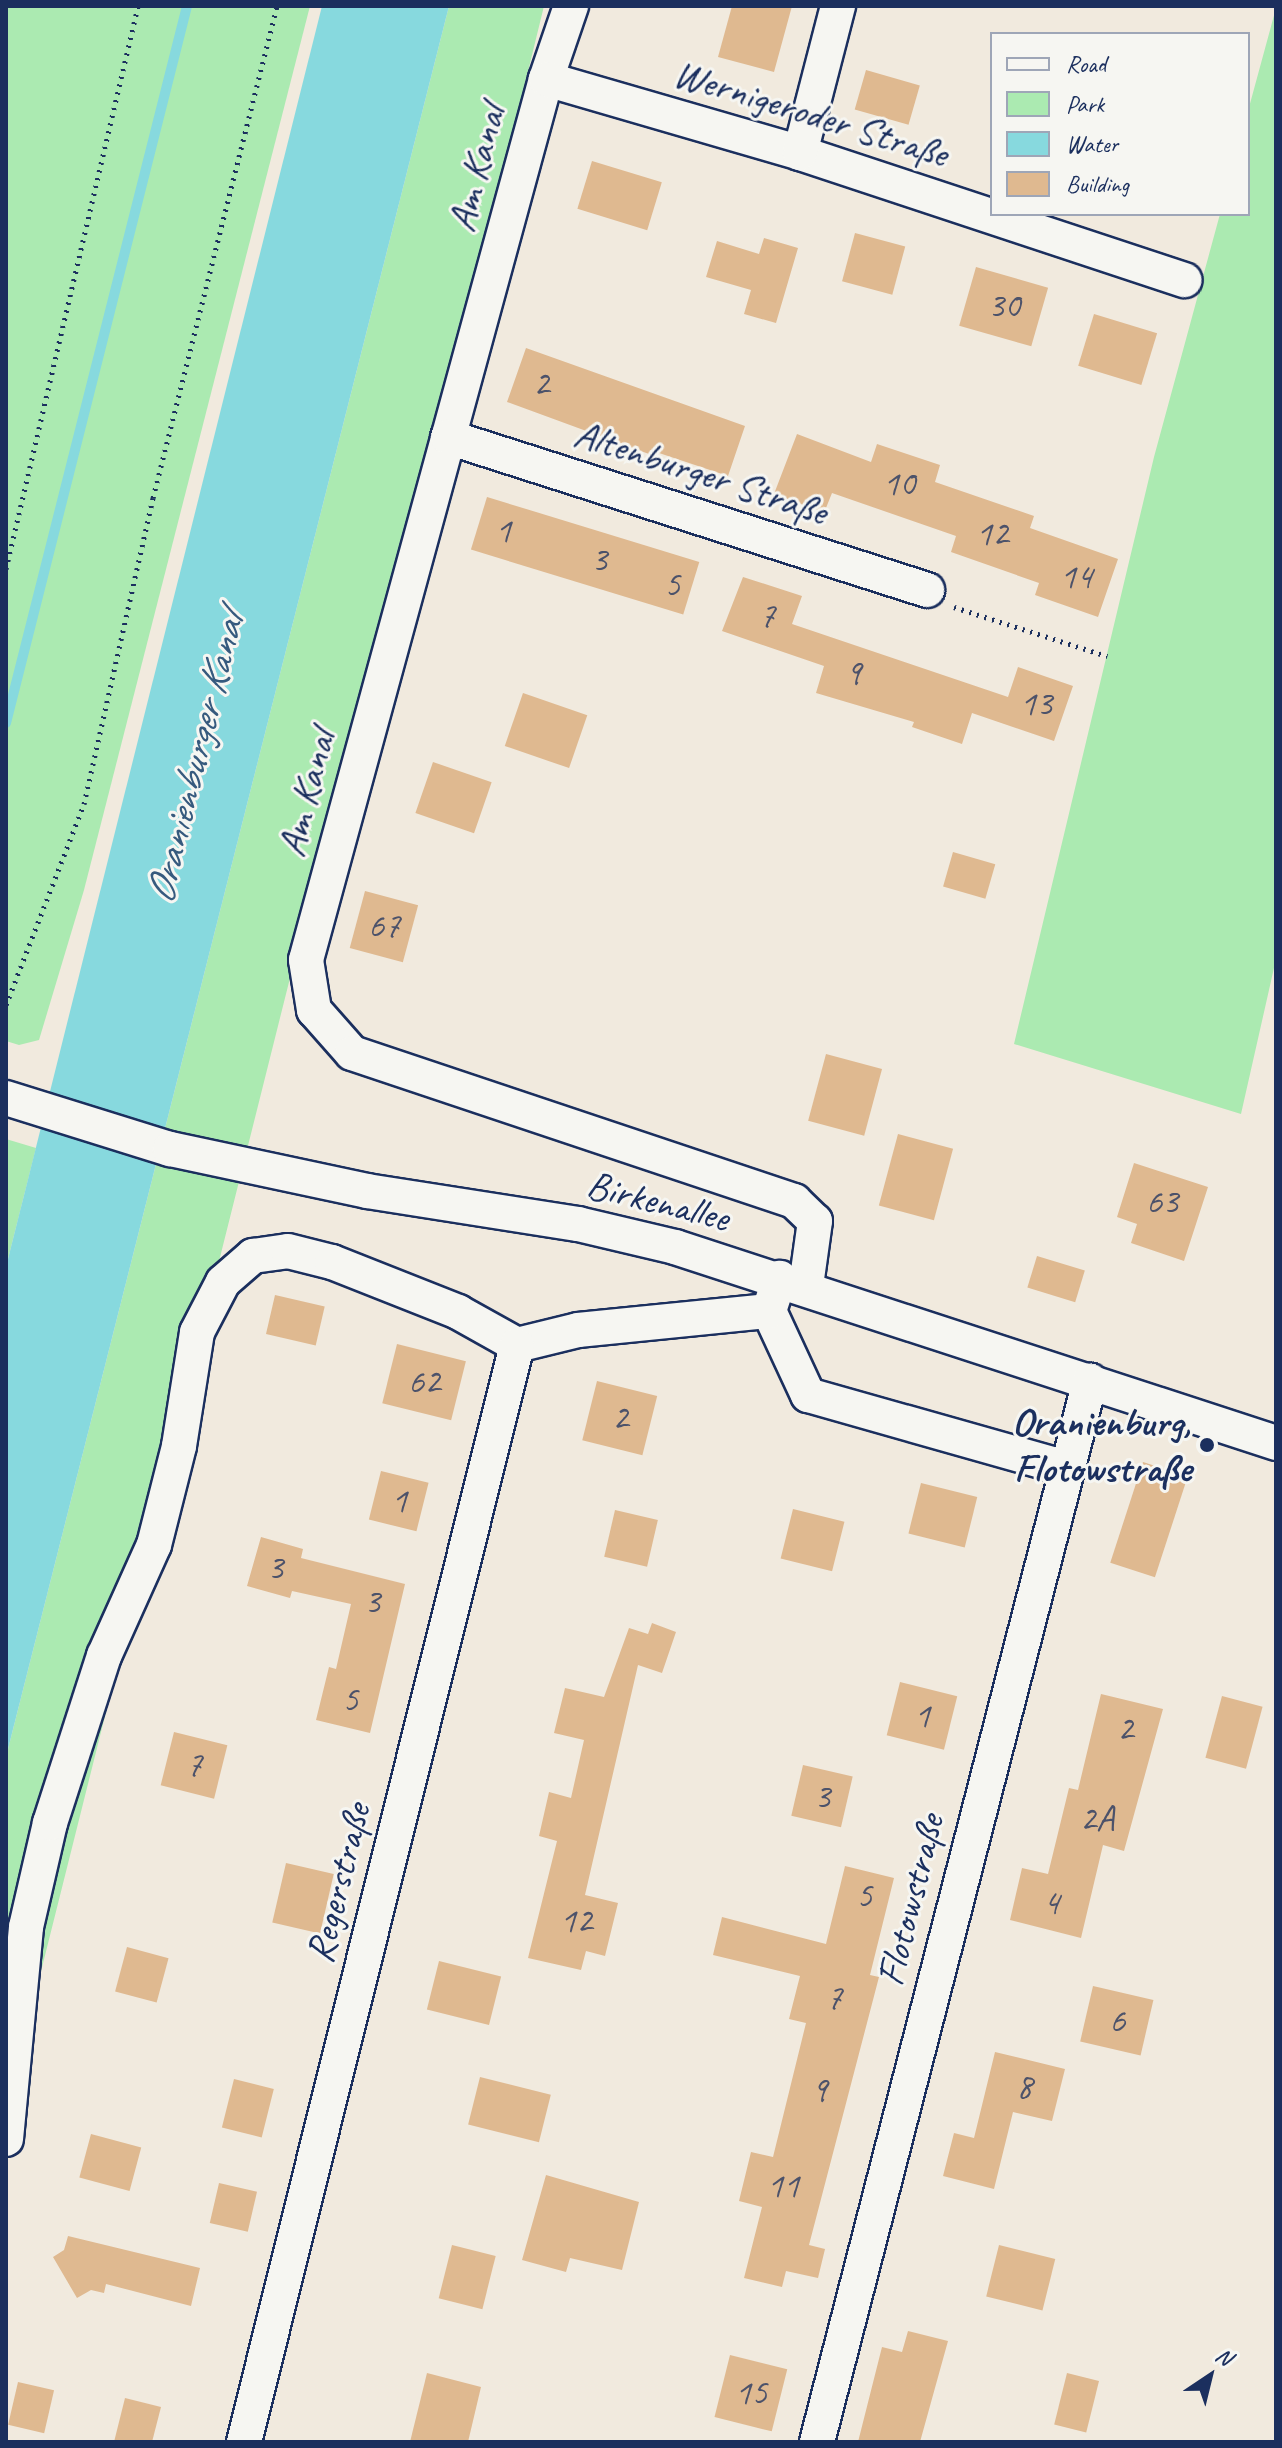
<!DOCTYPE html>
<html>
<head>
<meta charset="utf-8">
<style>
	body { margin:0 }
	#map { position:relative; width:1282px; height:2448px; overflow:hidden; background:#f1eade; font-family:Caveat,sans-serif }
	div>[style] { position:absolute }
	.green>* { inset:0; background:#abeab1 }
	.water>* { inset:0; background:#87d9de }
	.stream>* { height:10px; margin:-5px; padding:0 5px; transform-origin:5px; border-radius:5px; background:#87d9de }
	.building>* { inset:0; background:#dfb990; transform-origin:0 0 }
	.path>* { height:5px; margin-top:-2.5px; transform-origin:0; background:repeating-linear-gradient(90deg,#1b2f5e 0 2px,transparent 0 8px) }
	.roads { filter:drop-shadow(2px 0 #1b2f5e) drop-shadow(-2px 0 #1b2f5e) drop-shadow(0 2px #1b2f5e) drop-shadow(0 -2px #1b2f5e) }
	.minor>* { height:34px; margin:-17px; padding:0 17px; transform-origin:17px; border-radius:17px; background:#f6f6f2 }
	.dots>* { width:22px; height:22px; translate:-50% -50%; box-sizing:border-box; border:4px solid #f6f6f2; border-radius:50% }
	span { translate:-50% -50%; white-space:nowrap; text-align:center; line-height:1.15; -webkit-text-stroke:6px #f6f6f2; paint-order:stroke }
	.number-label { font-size:36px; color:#4c526a }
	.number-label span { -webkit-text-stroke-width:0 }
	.street-label { font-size:40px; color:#1b2f5e }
	.poi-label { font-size:40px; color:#1b2f5e; font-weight:700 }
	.right { translate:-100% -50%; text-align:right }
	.water-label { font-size:42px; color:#365a7e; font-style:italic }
	.frame { position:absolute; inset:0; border:8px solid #1b2f5e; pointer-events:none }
	.legend { position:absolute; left:990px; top:32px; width:260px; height:184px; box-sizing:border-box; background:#f6f6f2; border:2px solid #9ea6b7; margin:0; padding:10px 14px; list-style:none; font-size:24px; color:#1b2f5e }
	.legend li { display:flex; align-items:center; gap:16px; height:40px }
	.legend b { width:40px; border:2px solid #9ea6b7 }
	.north { position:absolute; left:1170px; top:2336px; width:80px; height:80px; -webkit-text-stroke:6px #f6f6f2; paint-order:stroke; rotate:35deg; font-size:22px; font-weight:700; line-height:32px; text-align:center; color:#1b2f5e }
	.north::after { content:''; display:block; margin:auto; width:28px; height:36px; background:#1b2f5e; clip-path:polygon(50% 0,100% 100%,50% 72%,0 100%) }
</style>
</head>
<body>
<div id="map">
	<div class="green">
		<div style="clip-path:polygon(6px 6px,310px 6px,84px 890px,39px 1040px,19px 1045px,6px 1041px)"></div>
		<div style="clip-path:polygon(449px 6px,544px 6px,483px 255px,378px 627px,6px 2111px,6px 1757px)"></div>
		<div style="clip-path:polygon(1276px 8px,1276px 959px,1241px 1114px,1014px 1044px,1154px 457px,1220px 214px,1248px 214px,1248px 111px)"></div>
		<div style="clip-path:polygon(6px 1139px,36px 1148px,6px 1267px)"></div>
	</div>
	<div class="water">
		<div style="clip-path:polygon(322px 6px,449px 6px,6px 1757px,6px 1267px)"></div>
	</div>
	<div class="stream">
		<div style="left:6px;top:723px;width:739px;rotate:-75.83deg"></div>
	</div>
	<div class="building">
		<div style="clip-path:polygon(732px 6px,792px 6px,774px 72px,718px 57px)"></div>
		<div style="left:866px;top:70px;width:56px;height:41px;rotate:16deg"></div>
		<div style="left:592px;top:161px;width:73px;height:50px;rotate:17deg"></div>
		<div style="left:855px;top:233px;width:52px;height:50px;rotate:15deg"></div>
		<div style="clip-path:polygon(764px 238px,798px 248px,776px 323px,744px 314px,751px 290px,706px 277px,717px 241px,759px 254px)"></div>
		<div style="left:976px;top:267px;width:75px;height:61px;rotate:16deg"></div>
		<div style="left:1094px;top:314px;width:66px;height:54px;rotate:17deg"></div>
		<div style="clip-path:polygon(526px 348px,745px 426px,728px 476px,650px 450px,649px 454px,507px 402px)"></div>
		<div style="clip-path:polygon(797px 434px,871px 462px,877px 444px,940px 465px,935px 482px,1034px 516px,1030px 528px,1118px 559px,1098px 617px,1035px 595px,1039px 583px,951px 552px,956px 536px,832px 493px,824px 513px,774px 494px)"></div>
		<div style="left:487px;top:497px;width:222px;height:55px;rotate:17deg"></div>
		<div style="clip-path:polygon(743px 577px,802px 596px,792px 624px,1008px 697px,1018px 667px,1073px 686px,1054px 741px,972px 713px,962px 744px,912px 727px,914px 722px,816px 693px,824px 666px,722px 631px)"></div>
		<div style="left:523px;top:693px;width:68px;height:56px;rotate:19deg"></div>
		<div style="left:433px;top:762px;width:62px;height:54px;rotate:19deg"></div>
		<div style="left:953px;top:852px;width:44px;height:36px;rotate:16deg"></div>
		<div style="left:365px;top:891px;width:55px;height:59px;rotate:15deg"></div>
		<div style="left:826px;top:1054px;width:58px;height:69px;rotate:15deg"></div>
		<div style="left:898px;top:1134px;width:57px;height:74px;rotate:15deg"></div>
		<div style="clip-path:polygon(1134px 1163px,1208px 1187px,1184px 1261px,1131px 1243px,1137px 1224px,1117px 1217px)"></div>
		<div style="left:1037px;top:1256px;width:50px;height:33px;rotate:17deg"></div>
		<div style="left:275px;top:1295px;width:51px;height:40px;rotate:13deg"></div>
		<div style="left:397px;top:1344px;width:71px;height:61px;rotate:14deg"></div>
		<div style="left:597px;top:1381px;width:62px;height:61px;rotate:14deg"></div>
		<div style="left:1143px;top:1462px;width:47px;height:106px;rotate:18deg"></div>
		<div style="left:381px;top:1471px;width:49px;height:50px;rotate:14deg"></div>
		<div style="left:921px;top:1483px;width:58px;height:52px;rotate:14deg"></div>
		<div style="left:793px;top:1509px;width:53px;height:51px;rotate:14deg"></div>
		<div style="left:615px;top:1510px;width:44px;height:48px;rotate:13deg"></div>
		<div style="clip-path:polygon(261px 1537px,303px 1549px,301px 1558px,405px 1584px,370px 1733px,316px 1720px,329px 1667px,336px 1669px,351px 1604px,292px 1591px,290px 1598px,247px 1586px)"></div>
		<div style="clip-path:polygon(652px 1623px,676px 1632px,662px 1673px,638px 1665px,585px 1895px,618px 1903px,605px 1956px,586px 1951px,581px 1970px,528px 1958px,557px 1841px,539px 1836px,549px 1792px,571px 1798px,584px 1740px,554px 1733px,565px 1688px,604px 1697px,629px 1628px,648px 1634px)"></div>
		<div style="left:900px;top:1682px;width:59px;height:55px;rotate:14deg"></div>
		<div style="clip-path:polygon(1101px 1694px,1163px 1709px,1124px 1851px,1103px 1845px,1081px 1938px,1010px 1920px,1022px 1868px,1048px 1874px,1069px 1788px,1078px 1790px)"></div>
		<div style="left:1222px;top:1696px;width:42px;height:64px;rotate:15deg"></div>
		<div style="left:174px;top:1732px;width:55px;height:55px;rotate:14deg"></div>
		<div style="left:803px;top:1765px;width:51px;height:52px;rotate:13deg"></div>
		<div style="left:286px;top:1863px;width:49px;height:61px;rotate:13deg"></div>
		<div style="clip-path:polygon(845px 1866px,894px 1878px,870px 1975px,879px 1977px,809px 2245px,825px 2249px,818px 2278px,786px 2271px,782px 2287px,744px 2278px,762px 2207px,739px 2201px,751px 2152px,773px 2157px,806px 2023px,789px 2019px,800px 1976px,713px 1955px,722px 1917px,826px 1944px)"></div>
		<div style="left:127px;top:1947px;width:43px;height:46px;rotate:15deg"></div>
		<div style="left:439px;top:1961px;width:64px;height:50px;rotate:14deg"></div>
		<div style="left:1093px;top:1986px;width:62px;height:57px;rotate:13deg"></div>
		<div style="clip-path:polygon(995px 2052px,1065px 2069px,1052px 2121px,1013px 2112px,994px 2189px,943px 2176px,954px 2133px,974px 2138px)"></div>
		<div style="left:480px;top:2077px;width:73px;height:49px;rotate:14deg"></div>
		<div style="left:234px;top:2079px;width:41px;height:50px;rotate:14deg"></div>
		<div style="left:91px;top:2134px;width:52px;height:45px;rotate:15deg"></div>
		<div style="clip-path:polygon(546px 2175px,639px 2202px,622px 2270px,570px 2258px,566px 2272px,522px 2260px)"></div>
		<div style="left:219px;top:2183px;width:39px;height:41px;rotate:13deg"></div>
		<div style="clip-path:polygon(68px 2236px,200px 2268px,191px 2306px,106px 2284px,104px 2293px,91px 2290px,77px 2298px,53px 2257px,64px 2250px)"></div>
		<div style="left:452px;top:2245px;width:45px;height:55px;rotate:14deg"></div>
		<div style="left:999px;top:2245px;width:58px;height:53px;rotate:14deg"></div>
		<div style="clip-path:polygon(908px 2331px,948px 2341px,920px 2442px,858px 2442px,882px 2347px,902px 2352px)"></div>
		<div style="left:730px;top:2355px;width:59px;height:64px;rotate:14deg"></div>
		<div style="clip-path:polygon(427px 2373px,481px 2387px,468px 2442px,410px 2442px)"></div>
		<div style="left:1067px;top:2373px;width:33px;height:53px;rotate:14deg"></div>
		<div style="left:18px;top:2382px;width:37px;height:44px;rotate:13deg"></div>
		<div style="clip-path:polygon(125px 2398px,161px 2407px,152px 2442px,114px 2442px)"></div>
	</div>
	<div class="path">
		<div style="left:6px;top:569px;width:578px;rotate:-76.8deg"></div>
		<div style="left:954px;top:607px;width:161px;rotate:17.8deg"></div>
		<div style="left:6px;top:1005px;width:216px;rotate:-68.8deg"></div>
		<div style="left:84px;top:804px;width:314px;rotate:-77.3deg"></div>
		<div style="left:153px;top:498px;width:507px;rotate:-75.85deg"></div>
	</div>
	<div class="roads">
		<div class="minor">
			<div style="left:571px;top:6px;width:77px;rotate:108.9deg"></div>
			<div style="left:546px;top:79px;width:913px;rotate:105.24deg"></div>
			<div style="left:306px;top:960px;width:51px;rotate:80.9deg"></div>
			<div style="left:314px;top:1010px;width:57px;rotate:48.5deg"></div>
			<div style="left:352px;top:1053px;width:466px;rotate:18.5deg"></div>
			<div style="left:794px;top:1201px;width:29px;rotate:44deg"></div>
			<div style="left:815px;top:1221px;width:66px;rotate:97.9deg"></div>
			<div style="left:546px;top:79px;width:265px;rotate:16.2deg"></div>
			<div style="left:800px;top:153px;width:405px;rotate:18.3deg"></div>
			<div style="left:800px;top:153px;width:152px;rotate:-75.5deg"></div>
			<div style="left:448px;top:437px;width:503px;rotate:17.71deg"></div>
			<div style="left:6px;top:1098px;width:172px;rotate:17.3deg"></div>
			<div style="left:170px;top:1149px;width:201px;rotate:12deg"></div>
			<div style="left:367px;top:1191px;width:214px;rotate:8.9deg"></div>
			<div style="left:578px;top:1224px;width:100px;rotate:13.3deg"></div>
			<div style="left:675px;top:1247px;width:632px;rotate:18.06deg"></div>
			<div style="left:769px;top:1311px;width:93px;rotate:65.1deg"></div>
			<div style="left:808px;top:1395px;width:268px;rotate:15.8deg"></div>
			<div style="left:6px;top:2139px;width:213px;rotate:-84.6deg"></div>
			<div style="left:26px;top:1927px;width:107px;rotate:-77deg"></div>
			<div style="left:50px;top:1823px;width:176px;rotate:-72.1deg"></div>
			<div style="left:104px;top:1656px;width:122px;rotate:-65.8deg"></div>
			<div style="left:154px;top:1545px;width:102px;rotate:-75.8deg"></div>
			<div style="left:179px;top:1446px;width:115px;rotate:-81deg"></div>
			<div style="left:197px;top:1332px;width:56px;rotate:-62.5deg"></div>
			<div style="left:223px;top:1282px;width:40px;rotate:-41deg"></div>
			<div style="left:253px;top:1256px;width:35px;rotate:-8deg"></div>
			<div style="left:288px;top:1251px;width:45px;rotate:14deg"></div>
			<div style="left:332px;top:1262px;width:136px;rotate:21.6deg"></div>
			<div style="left:458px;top:1312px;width:68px;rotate:29.2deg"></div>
			<div style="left:517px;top:1345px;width:63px;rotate:-13.8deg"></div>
			<div style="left:578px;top:1330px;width:192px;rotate:-5.7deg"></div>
			<div style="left:769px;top:1311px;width:35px;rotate:-72deg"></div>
			<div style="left:244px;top:2442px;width:1130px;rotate:-76.03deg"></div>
			<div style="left:817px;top:2442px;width:1096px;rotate:-75.57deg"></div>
		</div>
	</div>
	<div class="dots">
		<div style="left:1207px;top:1445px;background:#1b2f5e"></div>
	</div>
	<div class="number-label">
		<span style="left:1004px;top:306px">30</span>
		<span style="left:541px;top:384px">2</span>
		<span style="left:899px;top:484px">10</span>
		<span style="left:503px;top:531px">1</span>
		<span style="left:992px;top:534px">12</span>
		<span style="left:599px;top:560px">3</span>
		<span style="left:1076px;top:577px">14</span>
		<span style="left:672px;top:585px">5</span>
		<span style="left:767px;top:616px">7</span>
		<span style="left:853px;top:673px">9</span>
		<span style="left:1036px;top:704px">13</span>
		<span style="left:384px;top:926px">67</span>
		<span style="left:1162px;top:1202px">63</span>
		<span style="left:424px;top:1382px">62</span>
		<span style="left:620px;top:1418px">2</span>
		<span style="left:399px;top:1501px">1</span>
		<span style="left:275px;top:1568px">3</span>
		<span style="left:372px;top:1602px">3</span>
		<span style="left:350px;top:1700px">5</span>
		<span style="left:922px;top:1716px">1</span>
		<span style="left:1125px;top:1729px">2</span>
		<span style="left:194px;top:1765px">7</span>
		<span style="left:822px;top:1797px">3</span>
		<span style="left:1097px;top:1819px">2A</span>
		<span style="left:864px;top:1896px">5</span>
		<span style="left:1051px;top:1903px">4</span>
		<span style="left:576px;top:1921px">12</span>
		<span style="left:834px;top:1998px">7</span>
		<span style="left:1117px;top:2021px">6</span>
		<span style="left:1024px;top:2087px">8</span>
		<span style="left:819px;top:2090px">9</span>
		<span style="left:783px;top:2186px">11</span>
		<span style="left:751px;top:2393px">15</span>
	</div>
	<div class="street-label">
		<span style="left:811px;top:113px;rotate:17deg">Wernigeroder Straße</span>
		<span style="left:476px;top:168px;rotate:-75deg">Am Kanal</span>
		<span style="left:701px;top:472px;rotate:18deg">Altenburger Straße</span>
		<span style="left:306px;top:793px;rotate:-75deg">Am Kanal</span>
		<span style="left:658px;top:1201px;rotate:14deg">Birkenallee</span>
		<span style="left:338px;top:1883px;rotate:-76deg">Regerstraße</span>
		<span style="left:910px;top:1900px;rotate:-76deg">Flotowstraße</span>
	</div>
	<div class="poi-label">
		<span class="right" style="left:1191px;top:1445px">Oranienburg,<br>Flotowstraße</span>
	</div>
	<div class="water-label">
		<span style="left:195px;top:759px;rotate:-76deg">Oranienburger Kanal</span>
	</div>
	<div class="frame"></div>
	<ul class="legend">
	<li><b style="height:10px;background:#f6f6f2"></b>Road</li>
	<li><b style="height:22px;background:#abeab1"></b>Park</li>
	<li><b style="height:22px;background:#87d9de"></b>Water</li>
	<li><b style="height:22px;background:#dfb990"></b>Building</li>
	</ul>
	<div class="north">N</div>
</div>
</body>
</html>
